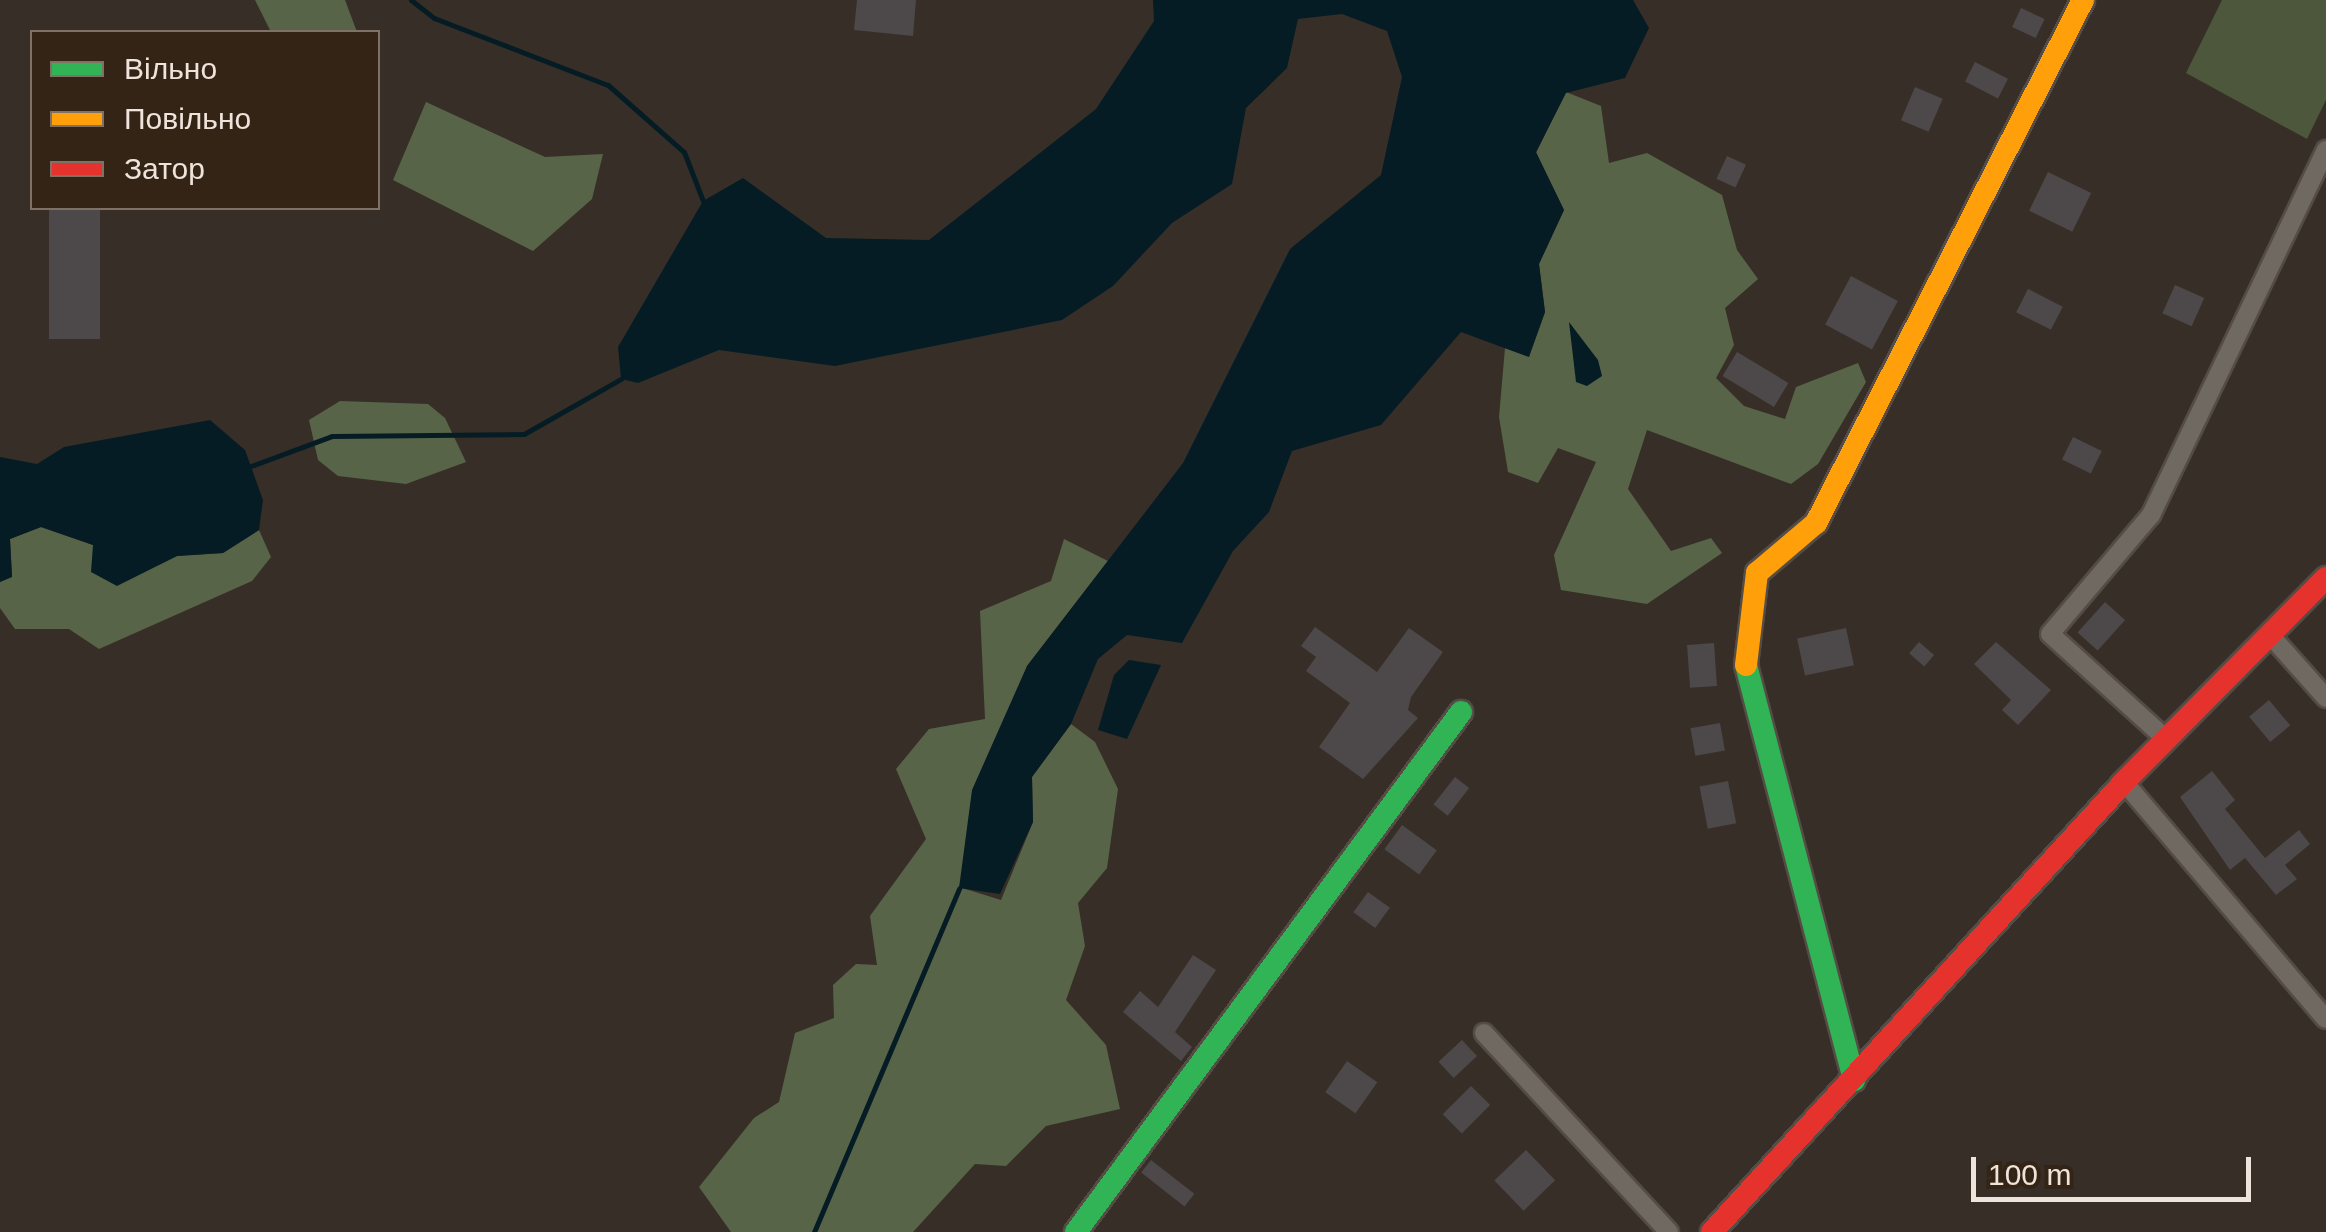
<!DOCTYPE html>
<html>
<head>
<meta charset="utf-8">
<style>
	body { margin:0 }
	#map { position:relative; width:2326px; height:1232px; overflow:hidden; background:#372f27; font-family:Helvetica,sans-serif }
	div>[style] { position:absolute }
	.green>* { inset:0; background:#4c573c }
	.forest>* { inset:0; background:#586448 }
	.water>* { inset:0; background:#051c25 }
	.stream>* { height:5px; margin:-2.5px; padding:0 2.5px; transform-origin:2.5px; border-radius:2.5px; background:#051c25 }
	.building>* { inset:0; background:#4d4849; transform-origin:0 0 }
	.roads { filter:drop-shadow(2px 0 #544c45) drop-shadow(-2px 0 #544c45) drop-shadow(0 2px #544c45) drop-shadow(0 -2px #544c45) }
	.street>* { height:18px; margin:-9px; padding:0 9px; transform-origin:9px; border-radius:9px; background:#706962 }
	.fast>* { height:22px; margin:-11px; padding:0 11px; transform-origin:11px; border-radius:11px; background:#30b455 }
	.slow>* { height:22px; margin:-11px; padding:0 11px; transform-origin:11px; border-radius:11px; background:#ff9f0a }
	.jam>* { height:22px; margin:-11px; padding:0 11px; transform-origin:11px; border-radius:11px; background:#e5322d }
	span { translate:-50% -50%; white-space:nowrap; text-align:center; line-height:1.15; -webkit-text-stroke:10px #342416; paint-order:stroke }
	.legend { position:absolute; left:30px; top:30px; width:350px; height:180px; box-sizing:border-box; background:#342416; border:2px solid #7f7165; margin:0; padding:12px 18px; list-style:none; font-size:30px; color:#efe4db }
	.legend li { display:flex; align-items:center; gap:20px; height:50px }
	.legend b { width:50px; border:2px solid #7f7165 }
	.scale { position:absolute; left:1971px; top:1157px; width:280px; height:45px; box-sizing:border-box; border:5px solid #efe4db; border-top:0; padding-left:12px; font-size:30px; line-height:35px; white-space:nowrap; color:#efe4db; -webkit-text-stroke:8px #342416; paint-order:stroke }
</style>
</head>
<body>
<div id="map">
	<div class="green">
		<div style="clip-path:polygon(2222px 0,2326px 0,2326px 100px,2307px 139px,2186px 73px)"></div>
	</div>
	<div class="forest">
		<div style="clip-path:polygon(255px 0,345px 0,357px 32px,271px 32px)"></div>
		<div style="clip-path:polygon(1566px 92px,1601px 106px,1609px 163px,1647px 153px,1722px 195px,1737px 250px,1758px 279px,1725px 308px,1734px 345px,1716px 378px,1744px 406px,1785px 419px,1796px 387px,1858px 363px,1866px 382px,1818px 464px,1791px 484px,1647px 430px,1628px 489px,1671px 551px,1711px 538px,1722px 553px,1647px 604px,1561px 590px,1554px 555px,1596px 462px,1558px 448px,1538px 483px,1508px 472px,1499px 417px,1505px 348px,1529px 356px,1545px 312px,1539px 264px,1564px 210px,1536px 153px)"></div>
		<div style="clip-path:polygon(426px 102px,545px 157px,603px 154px,592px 199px,533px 251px,393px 180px)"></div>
		<div style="clip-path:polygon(340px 401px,428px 404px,445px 418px,466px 462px,406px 484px,338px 476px,318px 460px,309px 420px)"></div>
		<div style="clip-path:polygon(41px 527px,93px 545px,117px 585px,177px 556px,223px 553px,259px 530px,271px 557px,252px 581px,99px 649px,69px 629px,15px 629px,0 608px,0 582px,12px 576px,10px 539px)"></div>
		<div style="clip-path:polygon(1064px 539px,1108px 561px,1027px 666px,959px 887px,1001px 900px,1033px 822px,1032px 777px,1071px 724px,1095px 742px,1118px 789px,1107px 868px,1078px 903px,1085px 946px,1066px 1000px,1106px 1045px,1120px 1109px,1046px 1126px,1006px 1166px,975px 1164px,913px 1232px,731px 1232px,699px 1187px,754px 1118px,779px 1102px,795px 1033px,834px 1018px,833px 985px,856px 964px,877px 965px,870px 916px,926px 839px,896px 769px,929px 729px,985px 719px,980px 611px,1051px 581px)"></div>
	</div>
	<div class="water">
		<div style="clip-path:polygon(1153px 0,1633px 0,1649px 28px,1625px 78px,1566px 93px,1536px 152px,1564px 210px,1539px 264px,1545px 312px,1529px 357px,1461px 332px,1381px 425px,1292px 451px,1269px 512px,1233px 551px,1182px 643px,1127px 635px,1098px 659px,1071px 724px,1032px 777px,1033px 822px,1000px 894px,959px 888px,972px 790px,1027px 666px,1183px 463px,1290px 249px,1381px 175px,1402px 77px,1387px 31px,1342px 14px,1298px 19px,1287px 68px,1246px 108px,1232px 184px,1172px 223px,1113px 286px,1062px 320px,835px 366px,719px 350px,638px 383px,621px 379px,618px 347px,703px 201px,743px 178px,826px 238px,929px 240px,1096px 109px,1154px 21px)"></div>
		<div style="clip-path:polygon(1569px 322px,1598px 360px,1602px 376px,1587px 386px,1576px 382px)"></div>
		<div style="clip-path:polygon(210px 420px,245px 450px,263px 500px,259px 530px,223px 553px,177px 556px,117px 586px,91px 572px,93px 545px,41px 527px,10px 539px,12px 577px,0 582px,0 457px,37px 464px,64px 447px)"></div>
		<div style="clip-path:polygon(1129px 660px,1161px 665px,1127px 739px,1098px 730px,1114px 675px)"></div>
	</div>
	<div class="stream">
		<div style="left:411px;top:0;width:29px;rotate:38deg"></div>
		<div style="left:434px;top:18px;width:186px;rotate:21.1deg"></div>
		<div style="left:608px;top:85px;width:101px;rotate:41.4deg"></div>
		<div style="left:684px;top:152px;width:53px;rotate:68.8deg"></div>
		<div style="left:251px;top:466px;width:86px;rotate:-20.3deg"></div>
		<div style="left:332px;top:436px;width:192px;rotate:-0.6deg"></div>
		<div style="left:524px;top:434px;width:112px;rotate:-29.6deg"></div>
		<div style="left:814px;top:1232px;width:373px;rotate:-67.1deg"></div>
	</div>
	<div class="building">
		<div style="clip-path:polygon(857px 0,916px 0,913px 36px,854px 30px)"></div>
		<div style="left:2021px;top:8px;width:26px;height:21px;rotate:25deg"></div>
		<div style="left:1975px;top:62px;width:37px;height:22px;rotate:27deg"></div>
		<div style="left:1915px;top:87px;width:30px;height:36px;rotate:23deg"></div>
		<div style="left:1727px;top:156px;width:21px;height:25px;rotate:25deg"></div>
		<div style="left:2048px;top:172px;width:48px;height:43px;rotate:26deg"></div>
		<div style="left:49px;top:208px;width:51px;height:131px"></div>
		<div style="left:1851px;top:276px;width:53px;height:55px;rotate:28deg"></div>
		<div style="left:2175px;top:285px;width:32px;height:31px;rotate:24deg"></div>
		<div style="left:2028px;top:289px;width:39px;height:26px;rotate:27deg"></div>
		<div style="left:1737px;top:352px;width:60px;height:28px;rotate:31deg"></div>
		<div style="left:2073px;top:437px;width:32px;height:25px;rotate:26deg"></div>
		<div style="left:2105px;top:602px;width:27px;height:41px;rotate:42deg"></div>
		<div style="clip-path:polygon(1315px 627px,1377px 672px,1409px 628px,1443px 652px,1411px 697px,1408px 710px,1418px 718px,1363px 779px,1319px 747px,1350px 703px,1306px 671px,1316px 657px,1301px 646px)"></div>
		<div style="left:1846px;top:628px;width:38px;height:50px;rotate:78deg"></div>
		<div style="left:1919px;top:642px;width:20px;height:15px;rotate:41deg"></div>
		<div style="clip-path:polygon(1996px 642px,2051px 690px,2018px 725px,2002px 710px,2011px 700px,1974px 664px)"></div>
		<div style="left:1714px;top:643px;width:43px;height:27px;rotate:86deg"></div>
		<div style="left:2269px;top:700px;width:33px;height:26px;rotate:50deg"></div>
		<div style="left:1720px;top:723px;width:28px;height:30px;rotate:80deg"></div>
		<div style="clip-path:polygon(2212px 771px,2235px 800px,2225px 809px,2265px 858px,2299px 830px,2310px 844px,2285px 865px,2297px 879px,2276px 895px,2245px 858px,2230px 870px,2180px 797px)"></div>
		<div style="left:1455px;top:777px;width:18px;height:35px;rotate:38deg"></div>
		<div style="left:1728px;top:781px;width:43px;height:29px;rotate:79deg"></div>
		<div style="left:1402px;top:825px;width:43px;height:30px;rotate:36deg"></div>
		<div style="left:1368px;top:892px;width:27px;height:25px;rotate:36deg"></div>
		<div style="clip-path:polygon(1193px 955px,1216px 970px,1175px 1032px,1192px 1047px,1181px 1061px,1123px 1012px,1140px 991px,1158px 1007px)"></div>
		<div style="left:1462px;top:1040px;width:22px;height:32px;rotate:47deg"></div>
		<div style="left:1347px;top:1061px;width:37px;height:38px;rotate:35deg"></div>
		<div style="left:1471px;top:1086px;width:27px;height:40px;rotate:45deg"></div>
		<div style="left:1526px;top:1150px;width:42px;height:44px;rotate:46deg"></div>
		<div style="left:1151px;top:1160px;width:55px;height:16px;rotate:38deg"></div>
	</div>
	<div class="roads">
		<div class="street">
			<div style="left:2271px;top:636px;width:83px;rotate:48.4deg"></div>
			<div style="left:2166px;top:739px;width:156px;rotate:-137.8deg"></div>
			<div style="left:2050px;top:634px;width:156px;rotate:-49.7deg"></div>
			<div style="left:2151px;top:515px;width:405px;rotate:-64.4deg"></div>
			<div style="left:2124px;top:782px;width:311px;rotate:49.6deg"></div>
			<div style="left:1484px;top:1033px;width:272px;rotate:47.1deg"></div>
		</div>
		<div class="fast">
			<div style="left:1746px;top:665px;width:429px;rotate:75.4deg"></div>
			<div style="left:1076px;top:1232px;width:647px;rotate:-53.48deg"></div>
		</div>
		<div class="slow">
			<div style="left:1746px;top:665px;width:93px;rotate:-83.2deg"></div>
			<div style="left:1757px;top:573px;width:77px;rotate:-40.3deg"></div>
			<div style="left:1816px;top:523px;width:587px;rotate:-62.95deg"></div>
		</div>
		<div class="jam">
			<div style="left:1712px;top:1232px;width:610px;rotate:-47.52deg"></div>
			<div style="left:2124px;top:782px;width:287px;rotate:-45.3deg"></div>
		</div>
	</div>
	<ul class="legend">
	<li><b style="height:12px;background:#30b455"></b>Вільно</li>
	<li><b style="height:12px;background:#ff9f0a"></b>Повільно</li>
	<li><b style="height:12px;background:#e5322d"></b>Затор</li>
	</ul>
	<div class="scale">100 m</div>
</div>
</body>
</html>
